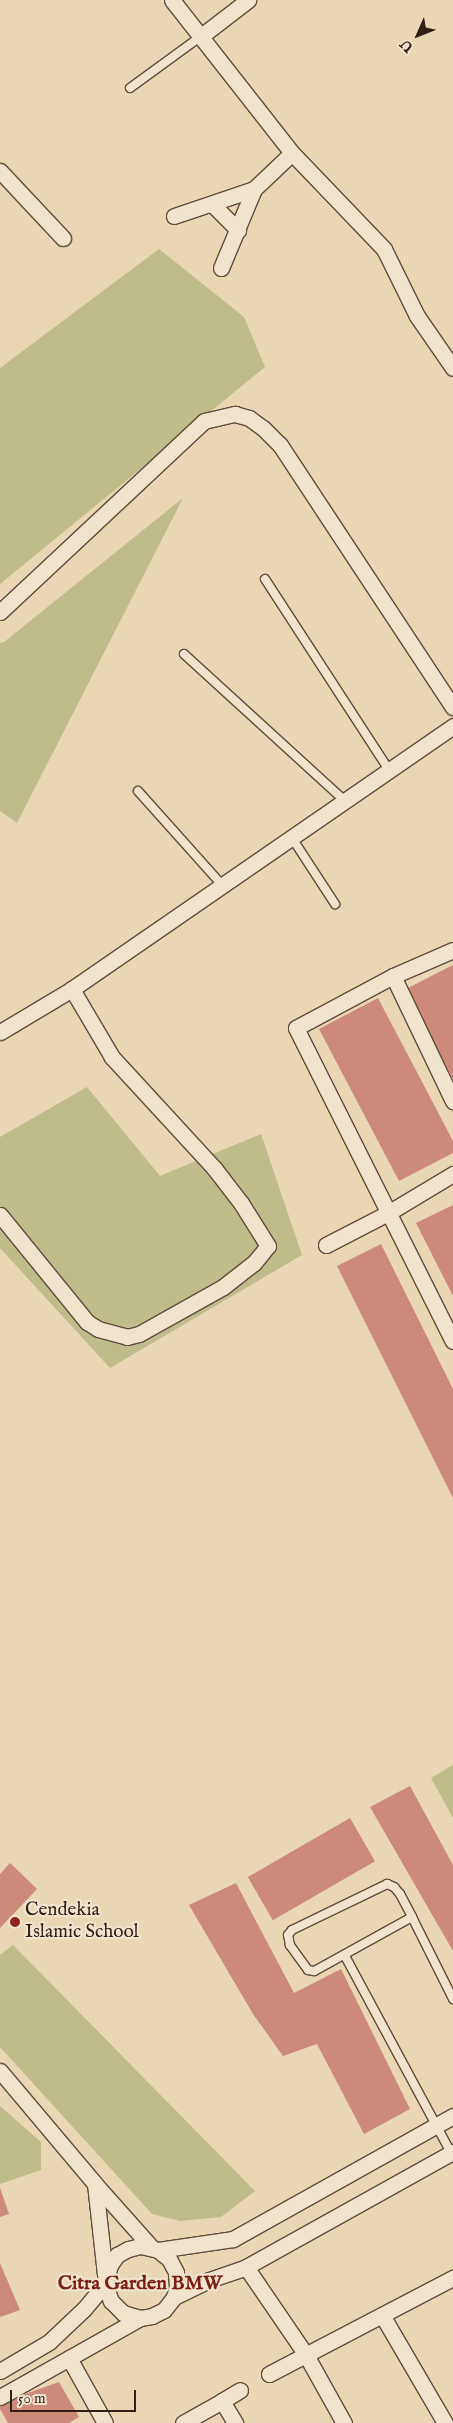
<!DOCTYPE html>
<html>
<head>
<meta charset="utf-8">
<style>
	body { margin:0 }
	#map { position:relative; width:453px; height:2423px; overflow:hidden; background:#e9d6b3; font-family:"IM FELL English",serif }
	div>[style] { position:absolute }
	.green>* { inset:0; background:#bebc88 }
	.building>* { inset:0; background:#cd8979; transform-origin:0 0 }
	.roads { filter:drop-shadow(1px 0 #604c3e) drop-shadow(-1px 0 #604c3e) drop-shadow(0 1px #604c3e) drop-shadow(0 -1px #604c3e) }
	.service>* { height:8px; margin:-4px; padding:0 4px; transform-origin:4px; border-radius:4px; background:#f1e4ce }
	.minor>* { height:15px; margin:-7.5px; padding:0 7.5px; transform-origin:7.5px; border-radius:7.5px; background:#f1e4ce }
	.dots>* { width:14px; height:14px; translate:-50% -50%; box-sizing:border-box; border:2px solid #f1e4ce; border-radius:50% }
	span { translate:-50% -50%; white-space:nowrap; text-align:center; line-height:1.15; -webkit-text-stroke:4.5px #f1e4ce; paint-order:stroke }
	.poi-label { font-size:19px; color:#321e17 }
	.left { translate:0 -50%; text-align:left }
	.neighbourhood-label { font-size:20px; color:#7a1f14; font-weight:700 }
	.north { position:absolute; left:393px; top:10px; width:50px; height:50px; -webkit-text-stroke:4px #f1e4ce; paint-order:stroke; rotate:226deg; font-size:14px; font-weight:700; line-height:20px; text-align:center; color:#321e17 }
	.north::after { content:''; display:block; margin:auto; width:18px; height:22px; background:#321e17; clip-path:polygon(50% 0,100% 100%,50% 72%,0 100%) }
	.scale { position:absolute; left:10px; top:2390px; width:126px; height:22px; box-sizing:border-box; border:2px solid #321e17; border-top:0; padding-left:6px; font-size:15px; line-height:18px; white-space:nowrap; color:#321e17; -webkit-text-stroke:4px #f1e4ce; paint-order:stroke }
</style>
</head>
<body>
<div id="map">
	<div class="green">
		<div style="clip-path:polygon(159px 249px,244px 317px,265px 367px,0 584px,0 368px)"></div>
		<div style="clip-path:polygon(183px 498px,17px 823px,0 811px,0 643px,4px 642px)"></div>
		<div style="clip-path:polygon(87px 1087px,160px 1176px,261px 1134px,302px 1255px,110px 1368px,0 1248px,0 1137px)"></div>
		<div style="clip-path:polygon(453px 1765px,453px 1818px,431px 1778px)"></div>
		<div style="clip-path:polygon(13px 1945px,255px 2191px,221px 2217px,180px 2221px,152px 2214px,0 2047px,0 1955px)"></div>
		<div style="clip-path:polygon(0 2106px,41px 2142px,41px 2170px,0 2184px)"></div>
	</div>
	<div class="building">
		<div style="clip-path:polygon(453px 965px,453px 1079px,406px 989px)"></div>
		<div style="clip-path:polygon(378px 998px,453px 1141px,453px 1153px,399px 1181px,319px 1029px)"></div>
		<div style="clip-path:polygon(453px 1205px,453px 1296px,416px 1223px)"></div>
		<div style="clip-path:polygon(381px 1244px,453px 1389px,453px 1498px,337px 1266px)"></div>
		<div style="clip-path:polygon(410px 1786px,453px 1865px,453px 1951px,370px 1807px)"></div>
		<div style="left:350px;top:1818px;width:50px;height:118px;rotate:60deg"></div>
		<div style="clip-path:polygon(10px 1863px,37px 1889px,0 1928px,0 1874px)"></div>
		<div style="clip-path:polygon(236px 1883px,294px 1993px,341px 1969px,410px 2109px,364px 2134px,317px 2044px,283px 2056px,253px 2014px,189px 1905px)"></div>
		<div style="clip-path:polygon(0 2188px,9px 2214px,0 2217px)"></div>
		<div style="clip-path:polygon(0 2263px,20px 2310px,0 2317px)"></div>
		<div style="clip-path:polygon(59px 2382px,79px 2417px,69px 2423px,8px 2423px,0 2409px,0 2403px)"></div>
	</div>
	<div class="roads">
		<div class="service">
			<div style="left:130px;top:88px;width:87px;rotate:-36.1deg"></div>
			<div style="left:265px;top:579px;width:228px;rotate:57deg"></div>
			<div style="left:184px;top:654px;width:218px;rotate:42.4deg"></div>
			<div style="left:138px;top:791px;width:127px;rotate:48.2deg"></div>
			<div style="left:292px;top:838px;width:79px;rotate:56.9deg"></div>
			<div style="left:412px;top:1917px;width:112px;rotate:151.1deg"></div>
			<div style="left:314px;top:1971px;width:6px;rotate:-171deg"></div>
			<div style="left:308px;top:1970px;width:31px;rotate:-126deg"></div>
			<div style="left:290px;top:1945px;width:10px;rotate:-101deg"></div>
			<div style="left:288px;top:1935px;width:6px;rotate:-51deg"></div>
			<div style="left:292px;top:1930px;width:106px;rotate:-25.8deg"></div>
			<div style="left:387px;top:1884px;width:8px;rotate:23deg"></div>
			<div style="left:394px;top:1887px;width:9px;rotate:49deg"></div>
			<div style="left:400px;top:1894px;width:26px;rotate:62deg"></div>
			<div style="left:412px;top:1917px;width:92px;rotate:63.4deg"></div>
			<div style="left:345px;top:1956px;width:224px;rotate:61.7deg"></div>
		</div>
		<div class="minor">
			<div style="left:172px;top:0;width:194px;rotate:51.9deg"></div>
			<div style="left:292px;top:153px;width:133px;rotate:46.2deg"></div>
			<div style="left:384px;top:249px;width:75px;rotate:63.8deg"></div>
			<div style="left:417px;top:316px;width:63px;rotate:55.3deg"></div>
			<div style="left:200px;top:37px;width:61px;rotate:-37.6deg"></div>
			<div style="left:0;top:171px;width:92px;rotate:46.8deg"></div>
			<div style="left:212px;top:204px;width:37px;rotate:45deg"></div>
			<div style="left:174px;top:216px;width:84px;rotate:-18.6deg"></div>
			<div style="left:221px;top:268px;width:86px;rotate:-67.3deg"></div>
			<div style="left:254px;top:189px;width:52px;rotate:-43.5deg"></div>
			<div style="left:0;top:612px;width:279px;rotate:-43.1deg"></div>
			<div style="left:204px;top:421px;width:32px;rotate:-13deg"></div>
			<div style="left:235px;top:414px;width:15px;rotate:16deg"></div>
			<div style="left:249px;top:418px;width:17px;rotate:36deg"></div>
			<div style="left:263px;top:428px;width:24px;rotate:45deg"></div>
			<div style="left:280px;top:445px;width:314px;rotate:56.6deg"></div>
			<div style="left:453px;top:950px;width:65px;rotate:156.6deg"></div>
			<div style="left:393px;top:976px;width:110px;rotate:151.8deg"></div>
			<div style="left:296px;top:1028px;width:350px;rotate:63.4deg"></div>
			<div style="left:393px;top:976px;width:139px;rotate:64.4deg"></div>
			<div style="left:0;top:1032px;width:84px;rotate:-30.8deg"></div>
			<div style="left:72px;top:989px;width:463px;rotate:-34.6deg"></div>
			<div style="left:0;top:1215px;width:138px;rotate:50.9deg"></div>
			<div style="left:87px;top:1322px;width:13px;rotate:32deg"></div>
			<div style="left:98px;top:1329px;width:30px;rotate:15deg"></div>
			<div style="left:127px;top:1337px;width:12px;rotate:-14deg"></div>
			<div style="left:139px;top:1334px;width:96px;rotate:-29.2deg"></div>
			<div style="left:223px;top:1287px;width:39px;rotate:-38deg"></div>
			<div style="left:254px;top:1263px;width:22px;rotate:-51deg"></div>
			<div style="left:268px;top:1246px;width:51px;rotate:-122.1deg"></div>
			<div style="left:241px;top:1203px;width:44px;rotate:-127.6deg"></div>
			<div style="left:214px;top:1168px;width:151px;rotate:-132.6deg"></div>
			<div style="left:112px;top:1057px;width:79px;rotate:-120.5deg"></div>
			<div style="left:326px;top:1245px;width:70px;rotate:-27.3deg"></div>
			<div style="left:388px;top:1213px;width:76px;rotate:-31deg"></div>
			<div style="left:0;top:2071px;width:148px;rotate:49.9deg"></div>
			<div style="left:95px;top:2184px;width:86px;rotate:48.3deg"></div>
			<div style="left:95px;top:2184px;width:92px;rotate:83.7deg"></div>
			<div style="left:158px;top:2250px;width:76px;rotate:-8.3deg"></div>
			<div style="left:233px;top:2239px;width:252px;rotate:-29.2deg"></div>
			<div style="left:246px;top:2267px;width:107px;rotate:55.7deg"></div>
			<div style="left:306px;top:2355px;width:78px;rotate:60.8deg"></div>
			<div style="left:174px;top:2297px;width:10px;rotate:-73deg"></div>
			<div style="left:177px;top:2287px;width:15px;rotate:-94deg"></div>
			<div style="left:176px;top:2272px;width:15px;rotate:-118deg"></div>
			<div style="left:169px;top:2259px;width:14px;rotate:-141deg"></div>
			<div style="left:158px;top:2250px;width:18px;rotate:-167deg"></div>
			<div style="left:140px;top:2246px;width:12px;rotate:166deg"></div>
			<div style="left:128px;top:2249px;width:13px;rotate:151deg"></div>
			<div style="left:117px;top:2255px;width:12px;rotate:125deg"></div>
			<div style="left:110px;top:2265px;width:20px;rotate:105deg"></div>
			<div style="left:105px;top:2284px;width:18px;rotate:71deg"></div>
			<div style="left:111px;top:2301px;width:17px;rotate:45deg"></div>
			<div style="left:123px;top:2313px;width:18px;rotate:16deg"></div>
			<div style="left:140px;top:2318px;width:12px;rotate:-9deg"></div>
			<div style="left:152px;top:2316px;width:13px;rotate:-27deg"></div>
			<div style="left:164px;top:2310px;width:16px;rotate:-52deg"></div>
			<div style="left:174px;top:2297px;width:39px;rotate:-26deg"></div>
			<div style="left:209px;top:2280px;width:39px;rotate:-19deg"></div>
			<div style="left:246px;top:2267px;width:237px;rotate:-29.1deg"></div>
			<div style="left:382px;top:2315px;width:125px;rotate:59.7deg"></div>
			<div style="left:69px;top:2358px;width:74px;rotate:61deg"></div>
			<div style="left:0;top:2371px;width:57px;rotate:-30.6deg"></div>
			<div style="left:49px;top:2342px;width:48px;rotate:-43.3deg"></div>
			<div style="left:84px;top:2309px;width:33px;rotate:-50deg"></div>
			<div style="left:269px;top:2374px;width:208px;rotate:-27.6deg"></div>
			<div style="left:0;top:2397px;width:161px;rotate:-29.4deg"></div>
			<div style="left:222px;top:2401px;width:21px;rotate:-31deg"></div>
			<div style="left:183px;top:2423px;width:45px;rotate:-29.4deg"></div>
			<div style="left:222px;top:2401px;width:26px;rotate:59deg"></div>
		</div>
	</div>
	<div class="dots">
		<div style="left:15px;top:1922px;background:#8f2418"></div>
	</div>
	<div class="poi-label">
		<span class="left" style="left:25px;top:1922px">Cendekia<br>Islamic School</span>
	</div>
	<div class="neighbourhood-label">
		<span style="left:140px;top:2283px">Citra Garden BMW</span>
	</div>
	<div class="north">U</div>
	<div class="scale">50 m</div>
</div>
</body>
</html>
